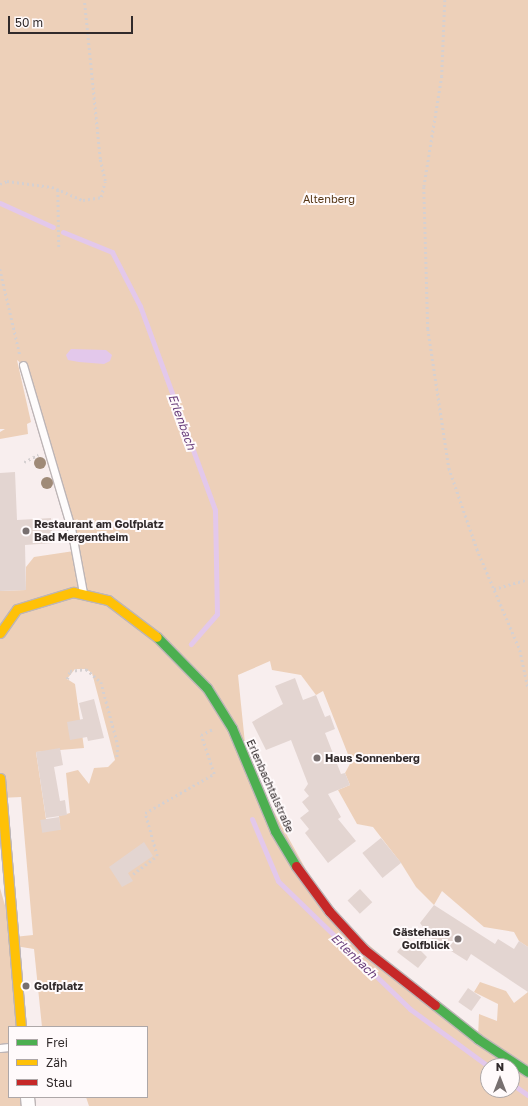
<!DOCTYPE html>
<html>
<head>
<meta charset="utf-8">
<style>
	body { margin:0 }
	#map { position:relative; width:528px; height:1106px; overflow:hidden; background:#f8eeee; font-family:"Golos Text",sans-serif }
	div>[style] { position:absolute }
	.green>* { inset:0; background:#edd0b9 }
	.water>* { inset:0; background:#e3c8eb }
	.stream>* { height:5px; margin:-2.5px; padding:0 2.5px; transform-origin:2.5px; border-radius:2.5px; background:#e3c8eb }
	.building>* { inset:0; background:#e3d5d1; transform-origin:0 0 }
	.path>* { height:2.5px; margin-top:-1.25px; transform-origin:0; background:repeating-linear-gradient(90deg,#d5d0d1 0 2px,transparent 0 5px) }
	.roads { filter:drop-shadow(1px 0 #bdb5b6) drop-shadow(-1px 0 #bdb5b6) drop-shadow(0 1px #bdb5b6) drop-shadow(0 -1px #bdb5b6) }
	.lane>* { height:7px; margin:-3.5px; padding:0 3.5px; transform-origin:3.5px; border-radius:3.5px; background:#fefcfc }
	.street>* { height:13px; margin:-6.5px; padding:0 6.5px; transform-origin:6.5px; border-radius:6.5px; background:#fefcfc }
	.fast>* { height:9px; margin:-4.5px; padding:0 4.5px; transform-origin:4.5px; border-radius:4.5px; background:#4caf50 }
	.slow>* { height:9px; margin:-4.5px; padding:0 4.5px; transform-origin:4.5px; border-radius:4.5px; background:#ffc107 }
	.jam>* { height:9px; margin:-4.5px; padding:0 4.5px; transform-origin:4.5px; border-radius:4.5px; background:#c62828 }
	.trees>* { width:12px; height:12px; margin:-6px; border-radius:50%; background:#9f8a77 }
	.dots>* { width:11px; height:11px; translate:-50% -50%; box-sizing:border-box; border:2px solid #fffafb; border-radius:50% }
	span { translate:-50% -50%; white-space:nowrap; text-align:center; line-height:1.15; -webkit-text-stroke:4px #fffafb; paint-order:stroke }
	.park-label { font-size:11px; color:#573816 }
	.poi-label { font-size:11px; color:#312a2b; font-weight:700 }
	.left { translate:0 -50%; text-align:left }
	.right { translate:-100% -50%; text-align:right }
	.street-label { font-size:11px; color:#312a2b }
	.water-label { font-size:12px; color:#6b407d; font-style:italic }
	.legend { position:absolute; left:8px; top:1026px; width:140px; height:72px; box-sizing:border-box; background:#fffafb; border:1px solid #ada7a8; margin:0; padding:5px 7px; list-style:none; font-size:12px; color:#312a2b }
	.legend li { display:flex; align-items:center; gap:8px; height:20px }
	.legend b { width:20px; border:1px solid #ada7a8 }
	.north { position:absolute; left:480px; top:1058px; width:40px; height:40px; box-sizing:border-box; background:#fffafb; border:1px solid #ada7a8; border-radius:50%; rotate:0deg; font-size:11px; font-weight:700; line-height:16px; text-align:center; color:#312a2b }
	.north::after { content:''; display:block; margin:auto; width:14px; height:18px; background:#776f6f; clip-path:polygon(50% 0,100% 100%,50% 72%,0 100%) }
	.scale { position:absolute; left:8px; top:16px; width:125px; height:18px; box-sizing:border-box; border:2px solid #312a2b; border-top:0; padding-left:5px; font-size:12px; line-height:14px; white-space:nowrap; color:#312a2b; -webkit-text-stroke:3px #fffafb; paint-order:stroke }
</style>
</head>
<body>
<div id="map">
	<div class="green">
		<div style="clip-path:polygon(evenodd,0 0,528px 0,528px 947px,519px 941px,514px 932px,484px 927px,442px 891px,434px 905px,416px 887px,401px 863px,373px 827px,357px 824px,338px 790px,350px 785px,345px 773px,351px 762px,323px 691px,316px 695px,301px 675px,272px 670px,270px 661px,238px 675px,247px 763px,329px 911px,478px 1038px,479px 1014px,497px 1021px,498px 1004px,474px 992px,480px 982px,506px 991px,514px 1003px,528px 992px,528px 1106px,89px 1106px,86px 1097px,147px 1097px,147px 1027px,42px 1027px,34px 949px,15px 946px,21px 1027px,9px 1027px,9px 1097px,27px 1097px,28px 1106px,0 1106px,0 888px,14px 937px,33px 935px,21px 797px,0 798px,0 591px,26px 590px,26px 567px,34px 557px,74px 551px,23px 365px,17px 360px,31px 422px,27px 424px,28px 434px,0 439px,0 432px,5px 429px,0 429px,0 0,75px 669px,86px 669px,92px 673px,115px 760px,108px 767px,94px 768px,89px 784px,78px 770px,66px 773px,70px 813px,59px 816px,60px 830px,46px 819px,36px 752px,84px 748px,75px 684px,67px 679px,75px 669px,0 0,488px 1066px,512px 1066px,512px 1090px,488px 1090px,488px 1066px)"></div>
	</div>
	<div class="water">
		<div style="clip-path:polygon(71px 349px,106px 350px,112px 355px,110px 361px,104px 364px,79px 362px,68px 360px,66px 355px)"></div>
	</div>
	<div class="stream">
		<div style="left:0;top:203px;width:58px;rotate:24.4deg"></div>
		<div style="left:63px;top:232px;width:53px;rotate:22.2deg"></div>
		<div style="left:112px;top:252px;width:61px;rotate:62.6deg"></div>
		<div style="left:140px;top:306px;width:217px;rotate:69.8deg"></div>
		<div style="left:215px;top:510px;width:104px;rotate:88.9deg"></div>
		<div style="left:217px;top:614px;width:40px;rotate:131deg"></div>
		<div style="left:252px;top:819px;width:67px;rotate:67.2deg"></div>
		<div style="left:278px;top:881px;width:184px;rotate:44.1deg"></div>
		<div style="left:410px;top:1009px;width:97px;rotate:36.2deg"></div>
		<div style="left:512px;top:1084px;width:19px;rotate:35deg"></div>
	</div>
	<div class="building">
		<div style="clip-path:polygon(15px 472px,17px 520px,51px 518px,53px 543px,25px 545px,26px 590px,0 591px,0 473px)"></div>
		<div style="clip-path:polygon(295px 678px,303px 700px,316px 695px,325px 717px,330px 715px,335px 729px,325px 733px,341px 774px,345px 773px,350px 785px,328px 794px,341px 817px,338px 819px,356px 841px,328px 863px,305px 833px,309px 829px,300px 818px,309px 811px,302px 802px,309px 796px,304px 790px,308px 784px,291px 740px,266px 750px,252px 722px,283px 704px,275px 686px)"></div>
		<div style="clip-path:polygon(94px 699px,104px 738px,88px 741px,87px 737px,70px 740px,67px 722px,83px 719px,79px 703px)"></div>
		<div style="clip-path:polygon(60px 748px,63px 765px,54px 767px,60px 801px,65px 800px,67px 815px,46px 818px,36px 752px)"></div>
		<div style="left:59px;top:817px;width:13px;height:19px;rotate:81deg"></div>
		<div style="left:381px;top:838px;width:32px;height:24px;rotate:51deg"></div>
		<div style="clip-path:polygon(144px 842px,153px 856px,128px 873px,133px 881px,122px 887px,109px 867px)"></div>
		<div style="left:360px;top:889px;width:18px;height:17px;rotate:47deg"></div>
		<div style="clip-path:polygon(434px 905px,495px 944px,498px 939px,514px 949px,519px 941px,528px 947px,528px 992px,471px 954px,467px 961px,432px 939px,420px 923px)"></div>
		<div style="clip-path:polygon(408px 938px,427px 957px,418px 968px,397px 952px)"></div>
		<div style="left:468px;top:988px;width:16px;height:17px;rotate:35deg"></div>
	</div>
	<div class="path">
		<div style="left:445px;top:0;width:76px;rotate:92.3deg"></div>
		<div style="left:442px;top:76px;width:112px;rotate:99.2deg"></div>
		<div style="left:424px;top:187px;width:142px;rotate:88.4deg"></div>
		<div style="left:428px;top:329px;width:141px;rotate:81.4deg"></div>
		<div style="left:449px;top:468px;width:86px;rotate:70.9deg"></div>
		<div style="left:477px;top:549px;width:110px;rotate:66.9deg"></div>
		<div style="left:520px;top:650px;width:40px;rotate:78deg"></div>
		<div style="left:0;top:184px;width:8px;rotate:-23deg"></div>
		<div style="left:7px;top:181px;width:45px;rotate:7.6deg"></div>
		<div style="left:52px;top:187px;width:34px;rotate:23deg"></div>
		<div style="left:83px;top:200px;width:18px;rotate:-9deg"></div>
		<div style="left:101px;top:197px;width:16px;rotate:-76deg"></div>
		<div style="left:105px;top:181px;width:23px;rotate:-103deg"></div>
		<div style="left:100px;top:159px;width:160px;rotate:-95.7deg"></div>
		<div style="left:58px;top:190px;width:57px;rotate:89deg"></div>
		<div style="left:0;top:269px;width:88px;rotate:76.9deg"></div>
		<div style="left:24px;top:462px;width:16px;rotate:-27deg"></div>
		<div style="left:494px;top:589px;width:35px;rotate:-16deg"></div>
		<div style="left:67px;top:679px;width:9px;rotate:-69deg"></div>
		<div style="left:70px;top:671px;width:16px;rotate:-7deg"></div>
		<div style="left:86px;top:669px;width:20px;rotate:41deg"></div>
		<div style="left:101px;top:682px;width:65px;rotate:74.9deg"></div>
		<div style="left:118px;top:745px;width:13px;rotate:94deg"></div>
		<div style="left:133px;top:874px;width:30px;rotate:-37deg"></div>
		<div style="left:157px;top:856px;width:45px;rotate:-105.6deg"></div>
		<div style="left:145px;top:813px;width:79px;rotate:-29.5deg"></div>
		<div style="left:214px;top:774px;width:41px;rotate:-108.4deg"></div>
		<div style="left:201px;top:735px;width:13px;rotate:-27deg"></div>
	</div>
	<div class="roads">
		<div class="lane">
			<div style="left:23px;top:365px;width:170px;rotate:73.6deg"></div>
			<div style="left:71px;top:528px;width:66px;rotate:79.5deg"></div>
			<div style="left:0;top:1048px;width:9px;rotate:-6deg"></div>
		</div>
		<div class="street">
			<div style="left:27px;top:1097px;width:9px;rotate:84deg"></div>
		</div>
		<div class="fast">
			<div style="left:157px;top:637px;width:71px;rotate:45.6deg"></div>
			<div style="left:207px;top:688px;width:47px;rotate:58deg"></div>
			<div style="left:232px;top:728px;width:112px;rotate:67.3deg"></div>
			<div style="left:275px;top:831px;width:41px;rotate:59deg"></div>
			<div style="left:435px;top:1005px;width:55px;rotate:38.3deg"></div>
			<div style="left:478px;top:1039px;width:60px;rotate:33.4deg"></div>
		</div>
		<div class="slow">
			<div style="left:0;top:633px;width:29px;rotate:-55deg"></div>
			<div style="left:17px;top:609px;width:59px;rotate:-16.9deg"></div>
			<div style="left:73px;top:592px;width:36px;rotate:13deg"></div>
			<div style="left:108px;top:600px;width:61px;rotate:37.1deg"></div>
			<div style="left:0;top:778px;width:250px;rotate:85.2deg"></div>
		</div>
		<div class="jam">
			<div style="left:296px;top:866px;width:56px;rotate:53.7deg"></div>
			<div style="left:329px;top:911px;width:53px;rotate:47.3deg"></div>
			<div style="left:365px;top:950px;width:89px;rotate:38.2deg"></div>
		</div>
	</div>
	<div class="trees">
		<div style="left:40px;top:463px"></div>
		<div style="left:47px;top:483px"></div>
	</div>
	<div class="dots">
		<div style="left:26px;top:531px;background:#776f6f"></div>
		<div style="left:317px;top:758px;background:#776f6f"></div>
		<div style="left:458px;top:939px;background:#776f6f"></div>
		<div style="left:26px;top:986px;background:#776f6f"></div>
	</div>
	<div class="park-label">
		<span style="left:329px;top:199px">Altenberg</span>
	</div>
	<div class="poi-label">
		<span class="left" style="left:34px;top:531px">Restaurant am Golfplatz<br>Bad Mergentheim</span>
		<span class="left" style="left:325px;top:758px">Haus Sonnenberg</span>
		<span class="right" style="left:450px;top:939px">Gästehaus<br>Golfblick</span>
		<span class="left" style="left:34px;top:986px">Golfplatz</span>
	</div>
	<div class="street-label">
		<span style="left:270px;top:786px;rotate:66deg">Erlenbachtalstraße</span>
	</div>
	<div class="water-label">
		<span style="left:182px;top:422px;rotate:70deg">Erlenbach</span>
		<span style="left:354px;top:956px;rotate:44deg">Erlenbach</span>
	</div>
	<ul class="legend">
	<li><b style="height:5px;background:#4caf50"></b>Frei</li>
	<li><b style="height:5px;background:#ffc107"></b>Zäh</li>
	<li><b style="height:5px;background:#c62828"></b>Stau</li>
	</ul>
	<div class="north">N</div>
	<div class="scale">50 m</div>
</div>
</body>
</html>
